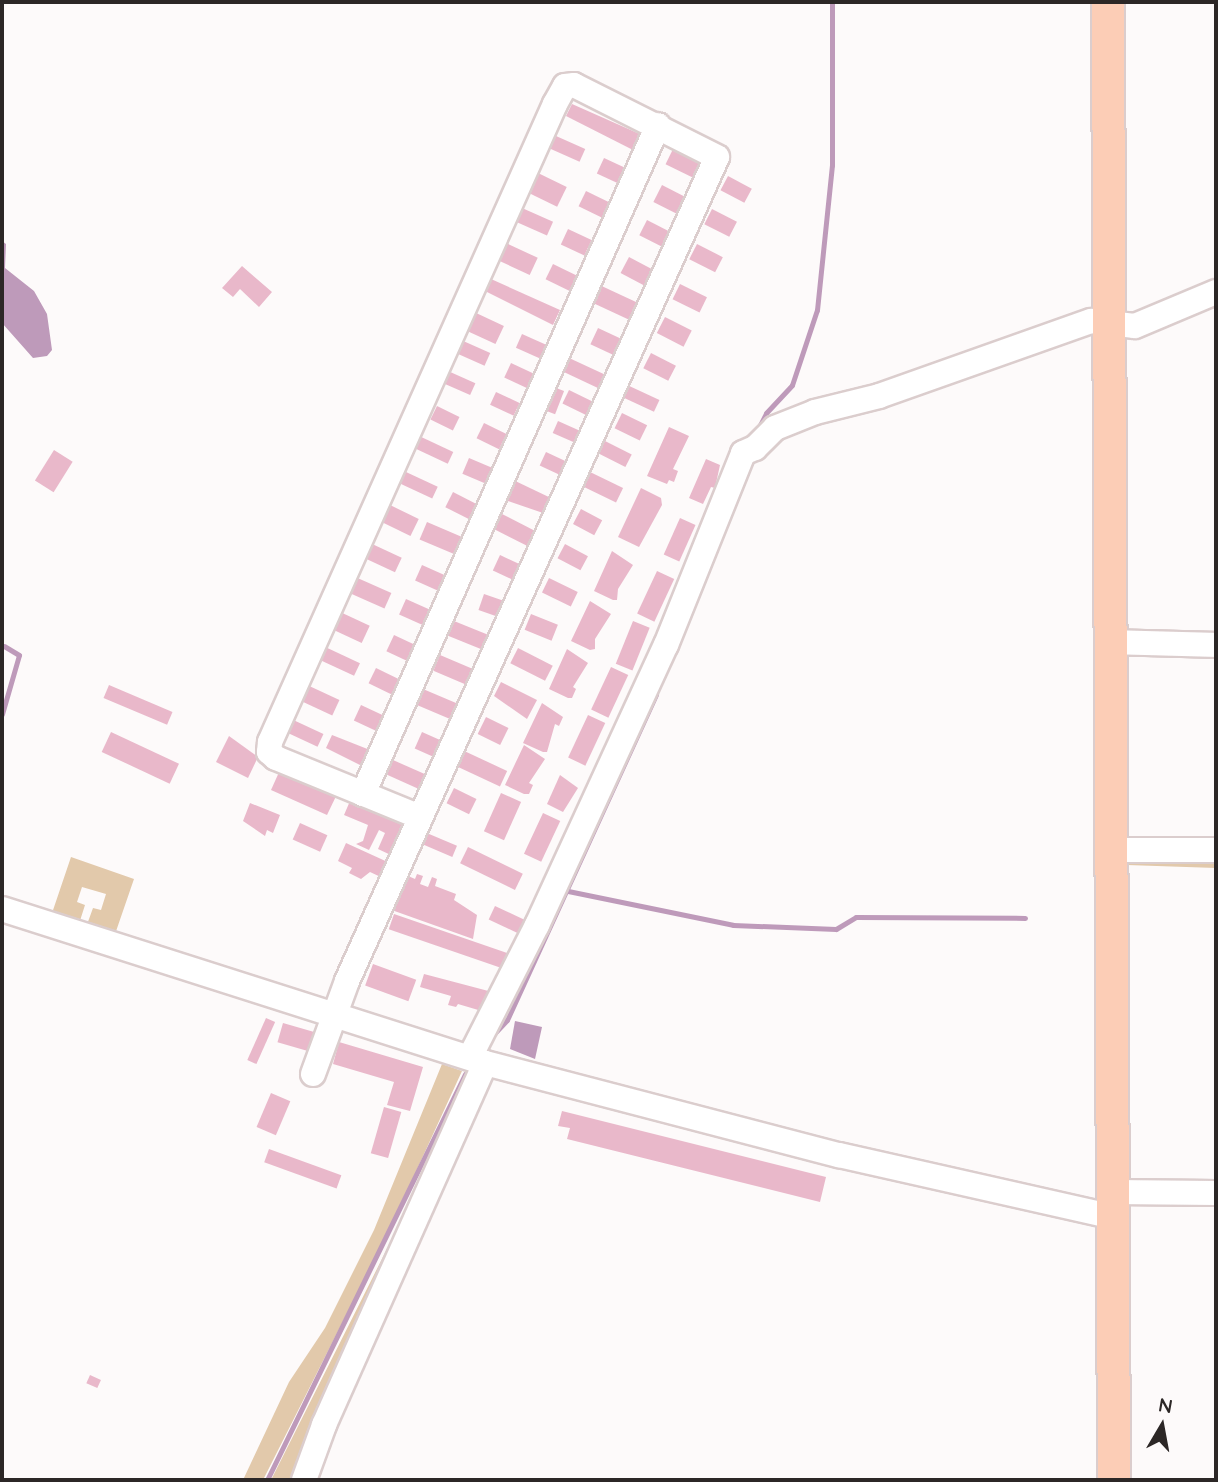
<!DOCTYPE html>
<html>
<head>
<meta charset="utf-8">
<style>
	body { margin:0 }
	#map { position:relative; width:1218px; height:1482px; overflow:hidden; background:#fdfafa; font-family:Quicksand,sans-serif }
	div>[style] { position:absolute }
	.green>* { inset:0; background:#e2c9ab }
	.water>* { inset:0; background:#be9aba }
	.stream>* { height:5px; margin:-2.5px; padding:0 2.5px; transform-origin:2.5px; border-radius:2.5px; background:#be9aba }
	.building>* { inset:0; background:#e9b8ca; transform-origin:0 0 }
	.roads { filter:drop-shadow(2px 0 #dbcdcd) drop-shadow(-2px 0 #dbcdcd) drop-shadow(0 2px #dbcdcd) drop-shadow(0 -2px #dbcdcd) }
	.minor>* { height:24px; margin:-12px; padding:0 12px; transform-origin:12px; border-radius:12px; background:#fff }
	.major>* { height:32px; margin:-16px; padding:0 16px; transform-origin:16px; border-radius:16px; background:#fccdb6 }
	span { translate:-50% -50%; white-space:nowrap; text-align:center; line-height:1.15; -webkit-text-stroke:6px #fdfafa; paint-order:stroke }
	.frame { position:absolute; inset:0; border:4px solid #2c2726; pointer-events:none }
	.north { position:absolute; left:1127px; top:1391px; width:70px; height:70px; -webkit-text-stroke:5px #fdfafa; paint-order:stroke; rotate:10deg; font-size:19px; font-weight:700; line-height:28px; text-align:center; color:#2c2726 }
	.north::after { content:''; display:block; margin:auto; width:24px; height:32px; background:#2c2726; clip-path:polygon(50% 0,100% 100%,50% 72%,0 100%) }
</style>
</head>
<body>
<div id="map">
	<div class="green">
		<div style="clip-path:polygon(71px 857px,134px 879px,113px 940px,85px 930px,93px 908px,101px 910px,106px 894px,82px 887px,77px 902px,85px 905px,78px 927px,50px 919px)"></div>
		<div style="clip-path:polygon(1216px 857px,1216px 868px,1127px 865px,1130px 860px)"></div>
		<div style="clip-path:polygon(442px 1064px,462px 1071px,391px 1226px,263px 1480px,243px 1480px,289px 1382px,325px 1328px,374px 1230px)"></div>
		<div style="clip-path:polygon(468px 1075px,299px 1480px,271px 1480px,398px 1227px)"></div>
	</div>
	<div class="water">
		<div style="clip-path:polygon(2px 241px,6px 244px,5px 268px,34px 291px,47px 314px,52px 350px,47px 356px,33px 358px,2px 323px)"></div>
		<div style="clip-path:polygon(515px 1021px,542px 1027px,535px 1059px,510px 1049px)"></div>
	</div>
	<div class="stream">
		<div style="left:756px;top:433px;width:22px;rotate:-63deg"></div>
		<div style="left:766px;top:413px;width:38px;rotate:-47deg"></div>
		<div style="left:792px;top:385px;width:79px;rotate:-71.6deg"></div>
		<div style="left:817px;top:310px;width:146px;rotate:-84.1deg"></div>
		<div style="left:832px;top:165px;width:163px;rotate:-90deg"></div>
		<div style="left:2px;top:714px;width:61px;rotate:-73.9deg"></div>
		<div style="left:19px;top:655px;width:17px;rotate:-149deg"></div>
		<div style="left:568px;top:891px;width:168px;rotate:11.6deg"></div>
		<div style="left:733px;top:925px;width:103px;rotate:2.2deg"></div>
		<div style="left:836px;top:929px;width:23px;rotate:-31deg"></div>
		<div style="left:856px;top:917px;width:169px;rotate:0.3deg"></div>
		<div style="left:491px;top:1037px;width:23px;rotate:-47deg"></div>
		<div style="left:507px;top:1020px;width:358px;rotate:-65.4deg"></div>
		<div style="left:267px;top:1480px;width:452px;rotate:-64deg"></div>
	</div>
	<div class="building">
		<div style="clip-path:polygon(572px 104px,642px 135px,635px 151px,566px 116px)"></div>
		<div style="left:556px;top:136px;width:32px;height:14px;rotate:24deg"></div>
		<div style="left:673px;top:149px;width:37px;height:17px;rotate:26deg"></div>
		<div style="left:604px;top:158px;width:31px;height:17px;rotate:25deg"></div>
		<div style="left:538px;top:173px;width:32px;height:22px;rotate:26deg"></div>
		<div style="left:728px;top:176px;width:27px;height:16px;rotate:28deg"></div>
		<div style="left:662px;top:185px;width:29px;height:19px;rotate:27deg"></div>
		<div style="left:586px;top:191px;width:28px;height:17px;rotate:26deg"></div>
		<div style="left:522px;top:208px;width:34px;height:15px;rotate:24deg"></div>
		<div style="left:712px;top:209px;width:28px;height:17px;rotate:27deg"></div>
		<div style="left:647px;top:220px;width:35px;height:17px;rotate:27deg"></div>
		<div style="left:568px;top:229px;width:26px;height:17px;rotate:25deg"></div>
		<div style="left:506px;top:243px;width:35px;height:19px;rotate:25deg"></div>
		<div style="left:697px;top:244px;width:29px;height:17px;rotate:27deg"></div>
		<div style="left:629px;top:257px;width:30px;height:18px;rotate:28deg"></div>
		<div style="left:553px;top:264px;width:28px;height:17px;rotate:26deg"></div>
		<div style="clip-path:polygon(242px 266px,272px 292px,259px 307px,240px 289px,233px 297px,222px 288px)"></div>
		<div style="clip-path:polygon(491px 279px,560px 310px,553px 325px,485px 291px)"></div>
		<div style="left:593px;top:282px;width:54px;height:19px;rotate:25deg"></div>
		<div style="left:680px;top:284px;width:30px;height:17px;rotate:26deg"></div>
		<div style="left:474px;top:312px;width:33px;height:20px;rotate:25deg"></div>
		<div style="left:665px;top:317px;width:30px;height:18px;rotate:27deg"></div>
		<div style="left:598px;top:328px;width:29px;height:18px;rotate:25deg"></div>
		<div style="left:522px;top:334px;width:27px;height:15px;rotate:24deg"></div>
		<div style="left:461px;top:340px;width:32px;height:14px;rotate:24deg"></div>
		<div style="left:651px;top:353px;width:28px;height:17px;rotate:27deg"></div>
		<div style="left:567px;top:357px;width:44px;height:15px;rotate:25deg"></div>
		<div style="left:511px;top:363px;width:26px;height:16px;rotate:25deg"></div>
		<div style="left:448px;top:371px;width:30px;height:13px;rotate:24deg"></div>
		<div style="left:625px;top:384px;width:38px;height:13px;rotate:25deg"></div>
		<div style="left:551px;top:386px;width:14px;height:25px;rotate:21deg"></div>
		<div style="left:569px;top:390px;width:37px;height:15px;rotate:26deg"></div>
		<div style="left:496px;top:392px;width:26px;height:14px;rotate:25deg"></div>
		<div style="left:437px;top:406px;width:25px;height:15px;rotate:26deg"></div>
		<div style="left:622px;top:413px;width:28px;height:17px;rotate:26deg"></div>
		<div style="left:558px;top:421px;width:30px;height:13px;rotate:24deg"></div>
		<div style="left:484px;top:423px;width:25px;height:17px;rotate:26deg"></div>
		<div style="clip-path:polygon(669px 427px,689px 436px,673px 469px,678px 471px,674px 482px,669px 480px,667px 484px,647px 476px)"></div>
		<div style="left:417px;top:435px;width:40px;height:13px;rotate:25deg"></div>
		<div style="left:605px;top:441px;width:30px;height:14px;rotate:27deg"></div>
		<div style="left:54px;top:450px;width:22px;height:36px;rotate:32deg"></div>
		<div style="left:546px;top:452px;width:26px;height:15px;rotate:25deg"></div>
		<div style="left:469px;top:458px;width:25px;height:17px;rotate:23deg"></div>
		<div style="clip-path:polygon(706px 459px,720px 465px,715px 488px,711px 487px,703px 504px,689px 498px)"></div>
		<div style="left:588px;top:471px;width:39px;height:16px;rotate:26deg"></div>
		<div style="left:406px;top:472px;width:35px;height:13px;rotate:25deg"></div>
		<div style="clip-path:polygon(509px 478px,553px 499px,546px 514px,499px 498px)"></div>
		<div style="clip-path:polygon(641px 488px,661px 498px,662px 505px,639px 547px,618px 537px)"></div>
		<div style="left:453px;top:492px;width:29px;height:17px;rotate:27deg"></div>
		<div style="left:390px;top:505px;width:32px;height:19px;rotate:26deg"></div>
		<div style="left:581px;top:509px;width:24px;height:17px;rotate:28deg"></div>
		<div style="left:502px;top:514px;width:40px;height:17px;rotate:27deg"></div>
		<div style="left:680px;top:518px;width:17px;height:40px;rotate:24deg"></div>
		<div style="left:427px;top:522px;width:40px;height:19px;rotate:23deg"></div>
		<div style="left:370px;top:543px;width:35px;height:16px;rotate:25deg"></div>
		<div style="left:565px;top:544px;width:26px;height:16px;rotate:28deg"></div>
		<div style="clip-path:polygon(612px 551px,633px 565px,618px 589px,617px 600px,613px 600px,594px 591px)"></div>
		<div style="left:500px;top:555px;width:26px;height:17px;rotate:25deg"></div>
		<div style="left:422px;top:565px;width:27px;height:17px;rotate:24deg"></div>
		<div style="left:657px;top:571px;width:19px;height:47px;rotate:25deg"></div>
		<div style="left:353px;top:576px;width:42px;height:17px;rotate:24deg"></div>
		<div style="left:549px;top:578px;width:32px;height:16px;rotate:26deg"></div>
		<div style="left:484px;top:594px;width:28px;height:17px;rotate:19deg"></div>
		<div style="left:406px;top:599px;width:27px;height:17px;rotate:24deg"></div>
		<div style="clip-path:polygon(590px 601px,611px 614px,595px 639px,595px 649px,590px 650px,571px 641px)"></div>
		<div style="left:338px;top:611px;width:35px;height:19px;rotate:25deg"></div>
		<div style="left:531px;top:614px;width:29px;height:17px;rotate:22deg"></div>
		<div style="left:454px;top:621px;width:40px;height:16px;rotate:22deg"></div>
		<div style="left:633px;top:621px;width:18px;height:46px;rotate:22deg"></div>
		<div style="left:394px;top:635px;width:23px;height:18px;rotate:25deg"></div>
		<div style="left:321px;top:645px;width:43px;height:14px;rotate:25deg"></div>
		<div style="left:518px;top:648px;width:39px;height:17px;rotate:27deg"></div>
		<div style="clip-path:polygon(567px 649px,588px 663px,573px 687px,576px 689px,572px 698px,568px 698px,549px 689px)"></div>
		<div style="left:440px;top:655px;width:39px;height:17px;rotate:23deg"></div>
		<div style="left:611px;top:667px;width:19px;height:47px;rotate:25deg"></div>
		<div style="left:376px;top:668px;width:28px;height:17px;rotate:26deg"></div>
		<div style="clip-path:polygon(501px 682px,537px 700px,527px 719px,494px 696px)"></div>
		<div style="left:305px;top:684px;width:38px;height:17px;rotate:25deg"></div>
		<div style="left:109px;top:685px;width:69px;height:14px;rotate:23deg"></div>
		<div style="left:423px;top:689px;width:41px;height:17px;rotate:23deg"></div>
		<div style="clip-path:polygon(542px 703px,563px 717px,559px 726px,555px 724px,547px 752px,543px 752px,523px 743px)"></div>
		<div style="left:361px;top:705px;width:26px;height:17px;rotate:25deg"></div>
		<div style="left:588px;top:715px;width:19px;height:47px;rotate:25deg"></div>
		<div style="left:486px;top:717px;width:25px;height:19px;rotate:26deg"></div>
		<div style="left:289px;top:718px;width:38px;height:14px;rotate:25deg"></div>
		<div style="left:111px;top:732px;width:75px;height:22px;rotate:25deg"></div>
		<div style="left:422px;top:732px;width:24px;height:18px;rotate:24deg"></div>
		<div style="clip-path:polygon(332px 735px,370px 750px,362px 766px,326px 748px)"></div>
		<div style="clip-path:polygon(229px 736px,258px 757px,248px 778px,216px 762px)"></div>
		<div style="clip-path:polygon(524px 745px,545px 759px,529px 783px,533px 785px,529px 794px,524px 794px,505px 785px)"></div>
		<div style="left:460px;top:749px;width:52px;height:17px;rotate:25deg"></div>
		<div style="left:393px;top:760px;width:39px;height:16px;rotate:24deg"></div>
		<div style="clip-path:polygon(280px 770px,339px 790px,327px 815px,271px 790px)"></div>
		<div style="clip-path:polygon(560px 775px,578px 788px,563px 812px,547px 804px)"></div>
		<div style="left:454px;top:788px;width:25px;height:17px;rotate:26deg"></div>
		<div style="left:501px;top:793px;width:22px;height:42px;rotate:24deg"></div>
		<div style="clip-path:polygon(353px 794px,404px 821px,396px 838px,403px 841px,395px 857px,378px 849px,385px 833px,379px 830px,369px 850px,356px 844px,363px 841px,368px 825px,344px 815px)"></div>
		<div style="clip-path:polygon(250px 803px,280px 815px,273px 833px,267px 830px,265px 836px,243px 821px)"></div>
		<div style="left:543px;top:813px;width:19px;height:45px;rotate:25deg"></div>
		<div style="left:300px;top:823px;width:30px;height:18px;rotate:24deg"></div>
		<div style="left:422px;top:831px;width:38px;height:12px;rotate:23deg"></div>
		<div style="clip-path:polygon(346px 843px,392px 864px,385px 879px,370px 872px,361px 879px,349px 873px,352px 868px,338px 861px)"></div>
		<div style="left:468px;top:847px;width:61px;height:18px;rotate:26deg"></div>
		<div style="clip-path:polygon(417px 874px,423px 876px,420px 884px,428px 887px,432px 877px,437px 879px,435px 886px,456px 894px,454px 900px,477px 915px,473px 939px,386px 908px,406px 875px,415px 879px)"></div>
		<div style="left:495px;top:906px;width:33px;height:15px;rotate:25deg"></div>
		<div style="left:394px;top:914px;width:126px;height:16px;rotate:19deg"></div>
		<div style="left:373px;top:964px;width:46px;height:23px;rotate:20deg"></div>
		<div style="clip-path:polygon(424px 974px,496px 993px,485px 1012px,458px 1004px,456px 1007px,448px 1005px,451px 996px,420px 987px)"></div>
		<div style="left:266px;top:1018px;width:10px;height:46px;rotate:24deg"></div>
		<div style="left:283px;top:1023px;width:36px;height:20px;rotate:16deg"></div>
		<div style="clip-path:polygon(339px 1042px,423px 1067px,410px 1111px,387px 1105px,394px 1082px,333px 1064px)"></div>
		<div style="left:271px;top:1093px;width:21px;height:37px;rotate:23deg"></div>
		<div style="left:384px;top:1107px;width:18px;height:48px;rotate:16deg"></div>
		<div style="clip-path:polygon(562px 1111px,826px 1177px,820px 1202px,567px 1139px,570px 1128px,558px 1126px)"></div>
		<div style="left:269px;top:1149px;width:77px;height:14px;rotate:20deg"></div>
		<div style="left:90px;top:1375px;width:12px;height:9px;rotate:24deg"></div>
	</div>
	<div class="roads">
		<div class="minor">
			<div style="left:1111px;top:642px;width:105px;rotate:1.6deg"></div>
			<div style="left:363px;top:794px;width:731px;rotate:-66.2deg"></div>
			<div style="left:1112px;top:850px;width:104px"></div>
			<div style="left:2px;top:909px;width:507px;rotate:17.68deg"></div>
			<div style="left:485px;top:1063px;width:366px;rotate:14.6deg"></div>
			<div style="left:839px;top:1155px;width:282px;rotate:12.7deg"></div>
			<div style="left:470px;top:1057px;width:148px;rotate:-63.1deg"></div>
			<div style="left:537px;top:925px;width:308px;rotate:-65.3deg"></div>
			<div style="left:666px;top:645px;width:207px;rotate:-68.1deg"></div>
			<div style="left:743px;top:453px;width:13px;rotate:-23deg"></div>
			<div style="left:755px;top:448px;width:28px;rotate:-45deg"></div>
			<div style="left:775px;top:428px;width:43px;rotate:-21.8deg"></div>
			<div style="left:815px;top:412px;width:66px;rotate:-14deg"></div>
			<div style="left:879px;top:396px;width:225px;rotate:-19.5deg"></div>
			<div style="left:1091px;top:321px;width:44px;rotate:6.5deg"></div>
			<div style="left:1135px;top:326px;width:88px;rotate:-22.8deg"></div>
			<div style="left:313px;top:1074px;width:99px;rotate:-69.9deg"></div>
			<div style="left:347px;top:981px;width:903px;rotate:-65.82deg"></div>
			<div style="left:717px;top:157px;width:160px;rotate:-153.3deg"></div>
			<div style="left:574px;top:85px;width:9px;rotate:174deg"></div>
			<div style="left:565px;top:86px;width:21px;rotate:119deg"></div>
			<div style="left:555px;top:104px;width:699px;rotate:114.07deg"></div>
			<div style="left:270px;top:742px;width:10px;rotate:96deg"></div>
			<div style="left:269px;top:752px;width:9px;rotate:41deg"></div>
			<div style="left:276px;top:758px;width:156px;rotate:22.3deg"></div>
			<div style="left:1113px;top:1192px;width:103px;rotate:0.6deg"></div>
			<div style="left:304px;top:1480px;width:59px;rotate:-70deg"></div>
			<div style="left:324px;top:1425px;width:396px;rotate:-66deg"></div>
		</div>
		<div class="major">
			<div style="left:1108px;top:2px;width:1478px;rotate:89.77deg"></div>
		</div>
	</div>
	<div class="frame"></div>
	<div class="north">N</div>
</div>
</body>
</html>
